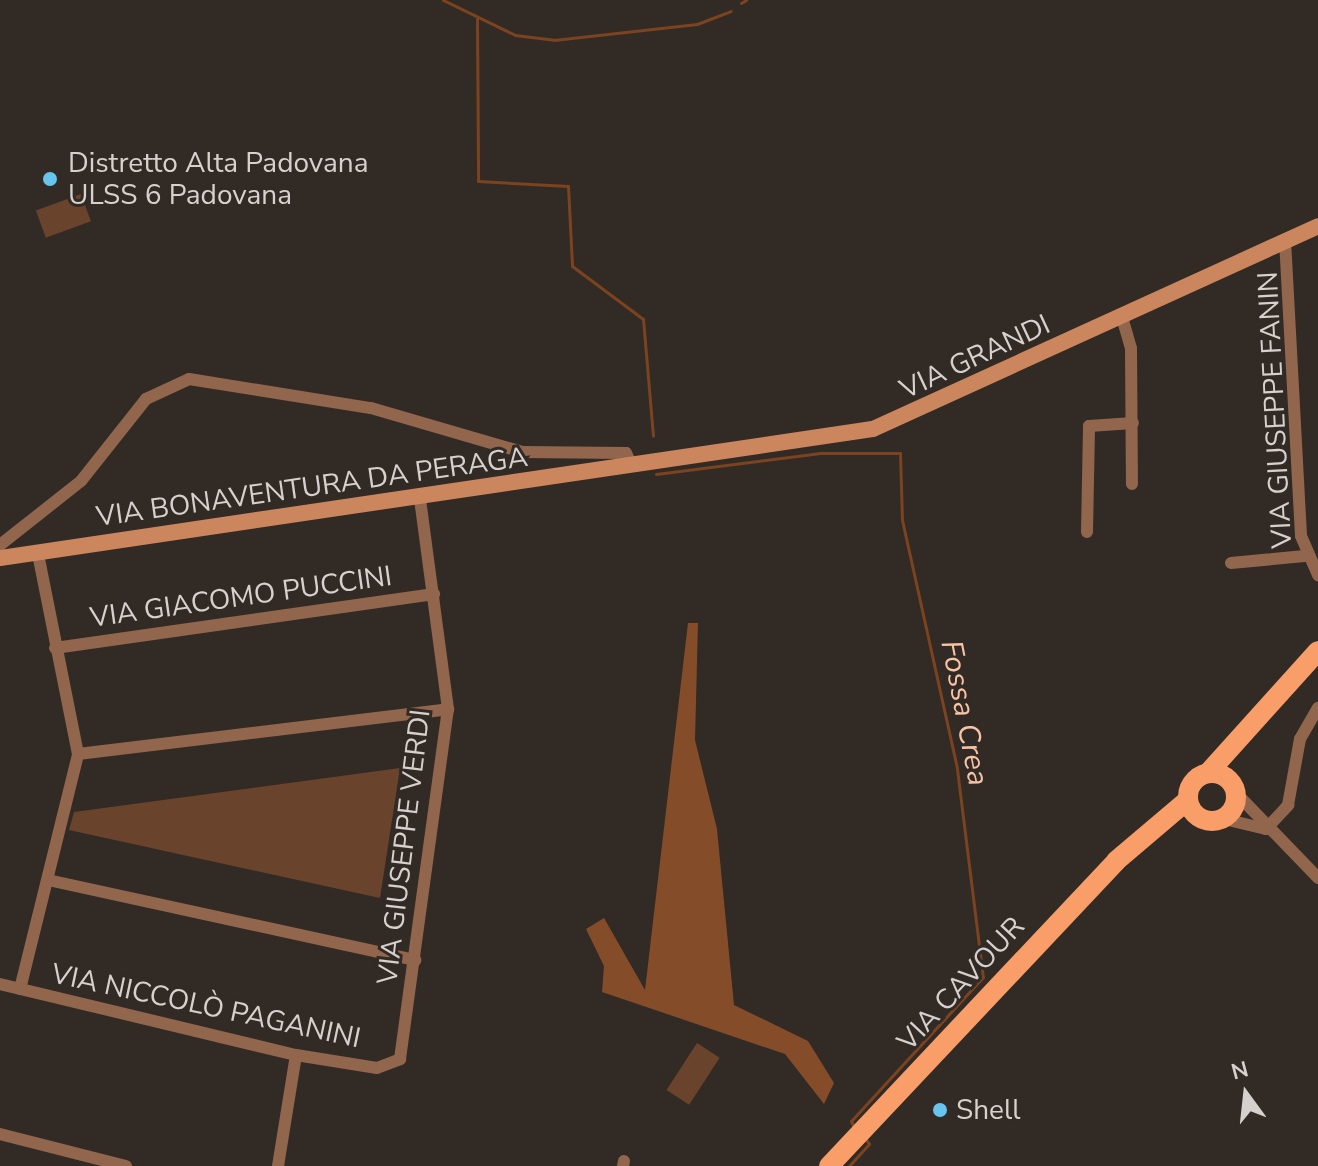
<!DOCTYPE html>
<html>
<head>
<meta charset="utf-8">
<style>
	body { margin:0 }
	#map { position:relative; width:1318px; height:1166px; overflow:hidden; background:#322a25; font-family:"Nunito Sans",sans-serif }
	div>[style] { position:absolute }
	.green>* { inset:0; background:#6a432d; transform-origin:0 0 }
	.forest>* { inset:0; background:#854c29 }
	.stream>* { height:3px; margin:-1.5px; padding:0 1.5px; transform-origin:1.5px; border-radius:1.5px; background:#7b431f }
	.street>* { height:12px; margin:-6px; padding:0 6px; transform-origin:6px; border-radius:6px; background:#92664d }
	.secondary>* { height:16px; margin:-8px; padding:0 8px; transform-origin:8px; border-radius:8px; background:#cc865d }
	.primary>* { height:20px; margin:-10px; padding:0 10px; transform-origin:10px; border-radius:10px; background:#f99e68 }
	.primary>.ring { margin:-10px; padding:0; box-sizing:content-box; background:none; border:20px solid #f99e68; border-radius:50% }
	.dots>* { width:22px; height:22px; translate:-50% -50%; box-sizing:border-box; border:4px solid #322a25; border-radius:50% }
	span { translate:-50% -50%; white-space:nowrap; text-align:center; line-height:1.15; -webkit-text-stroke:6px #322a25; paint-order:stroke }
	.poi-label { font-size:28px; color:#d6d1ce }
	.left { translate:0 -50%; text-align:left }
	.street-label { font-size:28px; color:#d6d1ce }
	.water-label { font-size:30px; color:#f9c4a6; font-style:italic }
	.north { position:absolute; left:1206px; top:1054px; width:80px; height:80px; -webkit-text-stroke:6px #322a25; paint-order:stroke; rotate:345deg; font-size:22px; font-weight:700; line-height:32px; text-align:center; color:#d6d1ce }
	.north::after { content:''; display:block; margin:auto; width:28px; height:36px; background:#d6d1ce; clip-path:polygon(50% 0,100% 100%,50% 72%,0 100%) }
</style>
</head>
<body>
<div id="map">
	<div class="green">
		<div style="left:81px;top:194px;width:29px;height:48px;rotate:70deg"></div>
		<div style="clip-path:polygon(400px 768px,380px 898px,69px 830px,74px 812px)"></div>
		<div style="left:697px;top:1043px;width:27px;height:56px;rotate:33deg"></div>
	</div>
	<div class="forest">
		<div style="clip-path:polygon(688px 623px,698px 623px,695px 740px,717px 829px,734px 1005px,808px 1041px,834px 1083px,824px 1104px,785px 1054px,602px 992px,604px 966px,586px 929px,604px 918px,645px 990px)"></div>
	</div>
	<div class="stream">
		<div style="left:443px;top:0;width:80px;rotate:25.9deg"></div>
		<div style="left:515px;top:35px;width:39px;rotate:7deg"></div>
		<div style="left:554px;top:40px;width:144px;rotate:-6.4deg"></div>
		<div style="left:697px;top:24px;width:36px;rotate:-21deg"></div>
		<div style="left:741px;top:3px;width:6px;rotate:-31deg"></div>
		<div style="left:477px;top:19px;width:162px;rotate:89.6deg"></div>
		<div style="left:478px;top:181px;width:90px;rotate:3.2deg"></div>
		<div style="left:568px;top:186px;width:80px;rotate:87.1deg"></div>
		<div style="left:572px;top:266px;width:89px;rotate:36.7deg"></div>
		<div style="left:643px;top:319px;width:117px;rotate:85.1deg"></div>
		<div style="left:656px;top:474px;width:164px;rotate:-7.3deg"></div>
		<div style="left:819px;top:453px;width:81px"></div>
		<div style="left:900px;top:453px;width:67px;rotate:88.3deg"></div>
		<div style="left:902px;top:520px;width:255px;rotate:77.5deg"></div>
		<div style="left:957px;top:769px;width:210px;rotate:82.9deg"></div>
		<div style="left:983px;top:977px;width:195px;rotate:132.5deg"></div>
		<div style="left:851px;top:1121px;width:7px;rotate:63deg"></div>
		<div style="left:849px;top:1166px;width:30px;rotate:-48deg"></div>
		<div style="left:869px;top:1144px;width:7px;rotate:-124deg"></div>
	</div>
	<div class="street">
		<div style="left:1285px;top:240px;width:296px;rotate:86.9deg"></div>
		<div style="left:1301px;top:536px;width:43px;rotate:66.4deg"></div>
		<div style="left:1122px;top:317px;width:32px;rotate:74deg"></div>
		<div style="left:1131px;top:348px;width:136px;rotate:89.6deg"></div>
		<div style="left:1087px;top:532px;width:106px;rotate:-88.9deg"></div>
		<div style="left:1089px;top:426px;width:44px;rotate:-3.9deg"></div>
		<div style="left:0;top:545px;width:103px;rotate:-38.3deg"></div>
		<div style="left:81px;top:481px;width:105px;rotate:-51.6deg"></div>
		<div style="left:146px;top:399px;width:47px;rotate:-24.9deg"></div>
		<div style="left:189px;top:379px;width:184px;rotate:9.1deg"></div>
		<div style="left:371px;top:408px;width:157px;rotate:16.2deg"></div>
		<div style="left:522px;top:452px;width:104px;rotate:0.6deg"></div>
		<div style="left:626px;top:453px;width:14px;rotate:65deg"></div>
		<div style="left:1231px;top:563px;width:74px;rotate:-5.4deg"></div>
		<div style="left:55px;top:648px;width:383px;rotate:-8.1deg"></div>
		<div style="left:78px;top:754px;width:373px;rotate:-6.9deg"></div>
		<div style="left:1237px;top:794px;width:117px;rotate:46deg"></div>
		<div style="left:1224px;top:819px;width:43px;rotate:13.4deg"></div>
		<div style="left:1266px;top:829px;width:33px;rotate:-47deg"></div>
		<div style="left:1288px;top:805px;width:67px;rotate:-79.7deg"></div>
		<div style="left:1300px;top:739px;width:36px;rotate:-60deg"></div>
		<div style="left:48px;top:880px;width:376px;rotate:12.3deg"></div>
		<div style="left:0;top:984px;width:304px;rotate:13.5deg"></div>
		<div style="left:296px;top:1055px;width:82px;rotate:9.1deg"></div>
		<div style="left:377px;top:1068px;width:25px;rotate:-21deg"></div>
		<div style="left:400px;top:1059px;width:353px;rotate:-82.2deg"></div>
		<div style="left:448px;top:709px;width:213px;rotate:-97.6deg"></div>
		<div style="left:20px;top:989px;width:242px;rotate:-76.1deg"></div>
		<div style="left:78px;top:754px;width:205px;rotate:-101.3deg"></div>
		<div style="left:0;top:1134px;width:130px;rotate:14.3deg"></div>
		<div style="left:278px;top:1166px;width:112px;rotate:-80.8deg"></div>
		<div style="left:623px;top:1166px;width:5px;rotate:-79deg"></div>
	</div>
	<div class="secondary">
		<div style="left:0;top:558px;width:882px;rotate:-8.41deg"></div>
		<div style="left:873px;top:429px;width:489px;rotate:-24.5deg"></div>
	</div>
	<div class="primary">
		<div class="ring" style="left:1188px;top:773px;width:28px;height:28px"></div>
		<div style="left:1208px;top:773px;width:164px;rotate:-48deg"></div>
		<div style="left:829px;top:1166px;width:419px;rotate:-46.7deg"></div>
		<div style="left:1116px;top:861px;width:94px;rotate:-40.3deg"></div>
	</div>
	<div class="dots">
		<div style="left:50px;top:179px;background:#67c4ef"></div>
		<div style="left:940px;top:1110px;background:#67c4ef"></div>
	</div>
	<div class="poi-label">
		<span class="left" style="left:68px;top:179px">Distretto Alta Padovana<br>ULSS 6 Padovana</span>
		<span class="left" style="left:956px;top:1110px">Shell</span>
	</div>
	<div class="street-label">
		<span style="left:975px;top:357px;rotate:-25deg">VIA GRANDI</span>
		<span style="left:1275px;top:410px;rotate:-93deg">VIA GIUSEPPE FANIN</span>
		<span style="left:312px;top:487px;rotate:-8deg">VIA BONAVENTURA DA PERAGA</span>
		<span style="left:241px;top:597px;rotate:-8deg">VIA GIACOMO PUCCINI</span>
		<span style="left:404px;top:847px;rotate:-83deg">VIA GIUSEPPE VERDI</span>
		<span style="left:961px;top:984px;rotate:-47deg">VIA CAVOUR</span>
		<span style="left:206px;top:1006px;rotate:12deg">VIA NICCOLÒ PAGANINI</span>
	</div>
	<div class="water-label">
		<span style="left:964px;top:713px;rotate:79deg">Fossa Crea</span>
	</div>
	<div class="north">N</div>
</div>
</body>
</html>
